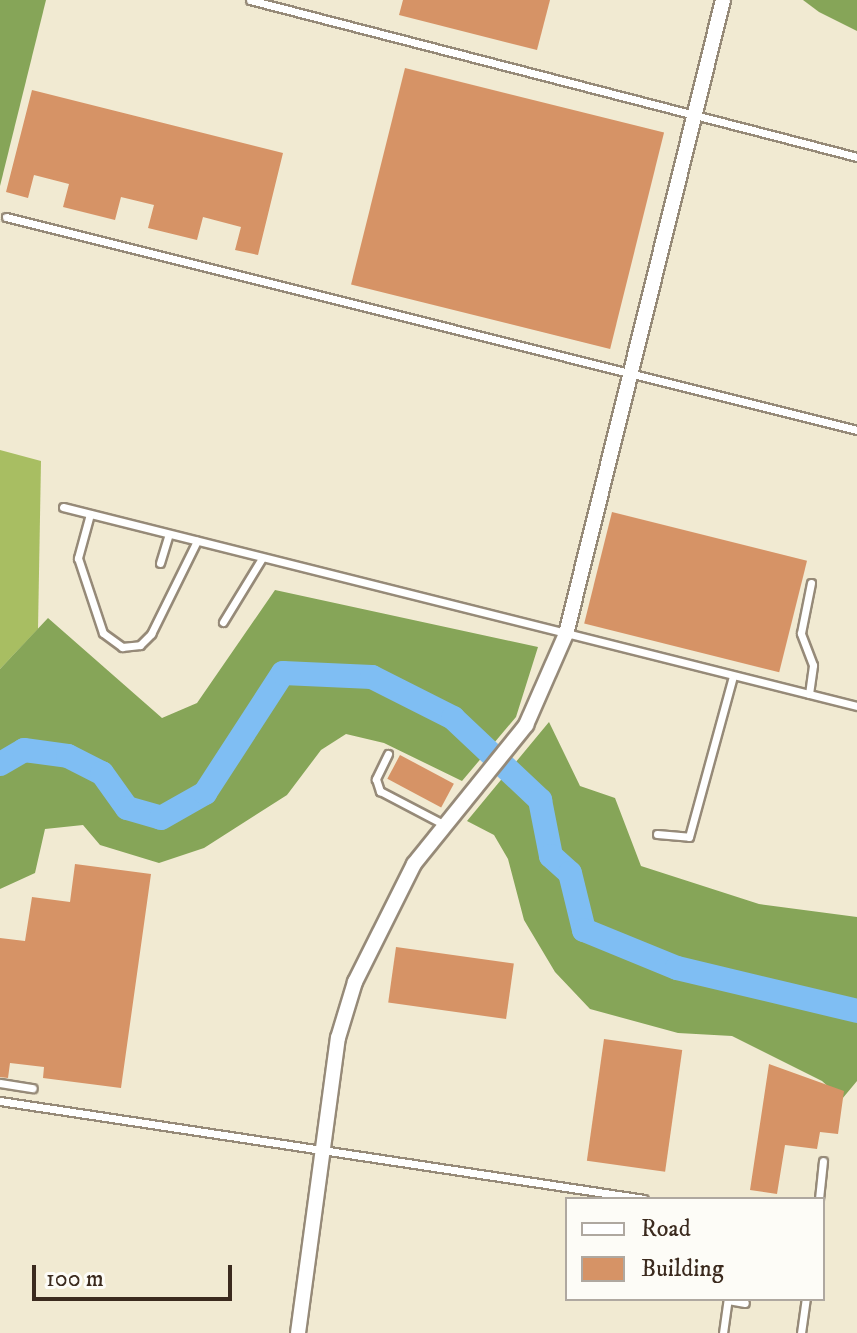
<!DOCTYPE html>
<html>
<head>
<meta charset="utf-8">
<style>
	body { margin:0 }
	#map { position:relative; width:857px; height:1333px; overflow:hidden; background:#f1ead2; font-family:"IM FELL DW Pica",serif }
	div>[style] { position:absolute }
	.green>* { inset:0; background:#a8be62 }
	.forest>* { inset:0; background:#86a558 }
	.river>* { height:24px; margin:-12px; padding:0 12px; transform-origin:12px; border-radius:12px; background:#7fbef3 }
	.building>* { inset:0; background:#d69366; transform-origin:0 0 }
	.roads { filter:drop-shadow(2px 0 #968a78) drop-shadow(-2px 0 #968a78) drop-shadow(0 2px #968a78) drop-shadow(0 -2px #968a78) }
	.lane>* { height:7px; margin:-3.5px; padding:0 3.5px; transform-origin:3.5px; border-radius:3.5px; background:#fff }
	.street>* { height:14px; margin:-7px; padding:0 7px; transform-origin:7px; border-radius:7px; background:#fff }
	span { translate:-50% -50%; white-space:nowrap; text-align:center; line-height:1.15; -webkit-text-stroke:8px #fdfcf7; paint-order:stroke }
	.legend { position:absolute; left:565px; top:1197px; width:260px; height:104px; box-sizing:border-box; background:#fdfcf7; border:2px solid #afa8a0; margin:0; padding:10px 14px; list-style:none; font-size:24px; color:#3b2a1e }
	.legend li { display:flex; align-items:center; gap:16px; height:40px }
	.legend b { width:40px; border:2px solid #afa8a0 }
	.scale { position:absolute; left:32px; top:1265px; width:200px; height:36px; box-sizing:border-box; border:4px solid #3b2a1e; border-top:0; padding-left:10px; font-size:24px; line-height:28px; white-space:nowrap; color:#3b2a1e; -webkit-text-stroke:6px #fdfcf7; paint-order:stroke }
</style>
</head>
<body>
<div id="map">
	<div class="green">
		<div style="clip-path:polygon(0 450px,41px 461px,38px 629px,0 669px)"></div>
	</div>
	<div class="forest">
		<div style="clip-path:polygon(0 0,46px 0,0 186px)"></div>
		<div style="clip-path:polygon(803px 0,857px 0,857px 31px,819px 12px)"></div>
		<div style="clip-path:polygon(275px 590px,538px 647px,516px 717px,462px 781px,384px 743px,346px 734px,321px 750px,287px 795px,204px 848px,159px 863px,100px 845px,83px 825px,45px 829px,35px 873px,0 889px,0 669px,48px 618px,162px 718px,197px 703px)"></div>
		<div style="clip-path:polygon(549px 722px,580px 786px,615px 798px,641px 866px,759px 904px,857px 917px,857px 1081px,842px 1099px,822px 1081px,732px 1036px,678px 1033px,590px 1009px,555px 972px,524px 920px,508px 859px,494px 835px,467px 821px)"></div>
	</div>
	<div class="river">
		<div style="left:0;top:764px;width:28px;rotate:-30deg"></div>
		<div style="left:24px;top:750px;width:44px;rotate:7.8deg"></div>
		<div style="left:68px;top:756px;width:38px;rotate:27deg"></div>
		<div style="left:102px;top:773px;width:43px;rotate:54.5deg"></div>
		<div style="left:127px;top:808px;width:35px;rotate:16deg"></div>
		<div style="left:161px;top:818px;width:51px;rotate:-29.6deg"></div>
		<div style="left:205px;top:793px;width:143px;rotate:-57deg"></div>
		<div style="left:283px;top:673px;width:89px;rotate:2.6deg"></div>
		<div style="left:372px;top:677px;width:91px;rotate:26.8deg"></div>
		<div style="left:453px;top:718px;width:120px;rotate:43.3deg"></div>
		<div style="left:540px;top:800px;width:57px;rotate:78.9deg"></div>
		<div style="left:551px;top:856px;width:25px;rotate:42deg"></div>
		<div style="left:570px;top:873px;width:59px;rotate:76.2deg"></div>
		<div style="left:584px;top:930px;width:100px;rotate:22.2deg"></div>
		<div style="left:677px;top:968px;width:185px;rotate:13.4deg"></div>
	</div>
	<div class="building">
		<div style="clip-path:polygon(403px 0,550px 0,537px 50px,399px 15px)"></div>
		<div style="left:405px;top:68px;width:267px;height:223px;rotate:14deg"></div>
		<div style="clip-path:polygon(32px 90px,283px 153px,258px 255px,235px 250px,241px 227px,203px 217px,197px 240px,148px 228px,154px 205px,121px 197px,115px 220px,63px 207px,69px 184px,34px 175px,28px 198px,6px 192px)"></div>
		<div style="left:612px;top:512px;width:201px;height:115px;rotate:14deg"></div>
		<div style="left:400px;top:755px;width:61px;height:27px;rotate:28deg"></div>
		<div style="clip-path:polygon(75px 864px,151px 874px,121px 1088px,43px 1078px,44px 1067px,10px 1063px,8px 1078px,0 1077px,0 938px,25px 941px,32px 897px,70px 902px)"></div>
		<div style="left:396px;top:947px;width:119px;height:56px;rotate:8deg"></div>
		<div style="left:604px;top:1039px;width:79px;height:123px;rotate:8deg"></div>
		<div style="clip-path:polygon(769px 1064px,844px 1091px,838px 1134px,820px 1132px,817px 1149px,785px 1145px,777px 1194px,750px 1190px)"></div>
	</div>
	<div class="roads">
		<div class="lane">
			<div style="left:250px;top:0;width:627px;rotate:14.5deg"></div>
			<div style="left:6px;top:217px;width:877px;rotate:14.05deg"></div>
			<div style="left:63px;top:507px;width:819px;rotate:14.07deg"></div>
			<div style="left:90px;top:514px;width:46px;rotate:105.3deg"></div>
			<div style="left:78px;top:558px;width:79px;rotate:71.6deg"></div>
			<div style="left:103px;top:633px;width:24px;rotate:36deg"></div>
			<div style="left:122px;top:647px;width:18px;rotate:-6deg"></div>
			<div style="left:140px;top:645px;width:16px;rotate:-45deg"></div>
			<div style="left:151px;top:634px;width:104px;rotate:-63.7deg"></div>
			<div style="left:160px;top:563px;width:30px;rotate:-73deg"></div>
			<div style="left:223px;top:622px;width:75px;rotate:-58.6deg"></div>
			<div style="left:809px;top:694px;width:29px;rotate:-82deg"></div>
			<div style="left:813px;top:665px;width:34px;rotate:-111deg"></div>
			<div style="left:801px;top:633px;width:51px;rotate:-78.7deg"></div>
			<div style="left:388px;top:754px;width:28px;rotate:116deg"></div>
			<div style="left:376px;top:779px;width:13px;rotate:72deg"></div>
			<div style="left:380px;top:791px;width:73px;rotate:27.6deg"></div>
			<div style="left:657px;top:834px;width:32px;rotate:5deg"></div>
			<div style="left:689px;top:837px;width:167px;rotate:-74.7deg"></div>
			<div style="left:0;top:1083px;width:33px;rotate:9deg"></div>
			<div style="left:0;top:1101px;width:651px;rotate:8.65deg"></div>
			<div style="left:819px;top:1199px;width:38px;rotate:-84deg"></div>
			<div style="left:728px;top:1300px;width:17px;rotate:10deg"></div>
			<div style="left:723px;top:1333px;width:34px;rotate:-82deg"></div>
			<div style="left:801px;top:1333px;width:34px;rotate:-82deg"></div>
		</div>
		<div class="street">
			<div style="left:298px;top:1333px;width:298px;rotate:-82.3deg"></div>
			<div style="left:338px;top:1038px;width:59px;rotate:-73.1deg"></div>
			<div style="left:355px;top:982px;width:132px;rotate:-63.4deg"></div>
			<div style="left:414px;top:864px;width:179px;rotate:-51.1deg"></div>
			<div style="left:526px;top:725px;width:99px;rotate:-66.3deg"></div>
			<div style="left:566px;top:634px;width:653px;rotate:-76.09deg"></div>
		</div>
	</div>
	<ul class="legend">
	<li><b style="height:10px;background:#fff"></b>Road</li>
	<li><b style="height:22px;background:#d69366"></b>Building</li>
	</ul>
	<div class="scale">100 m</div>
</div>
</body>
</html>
